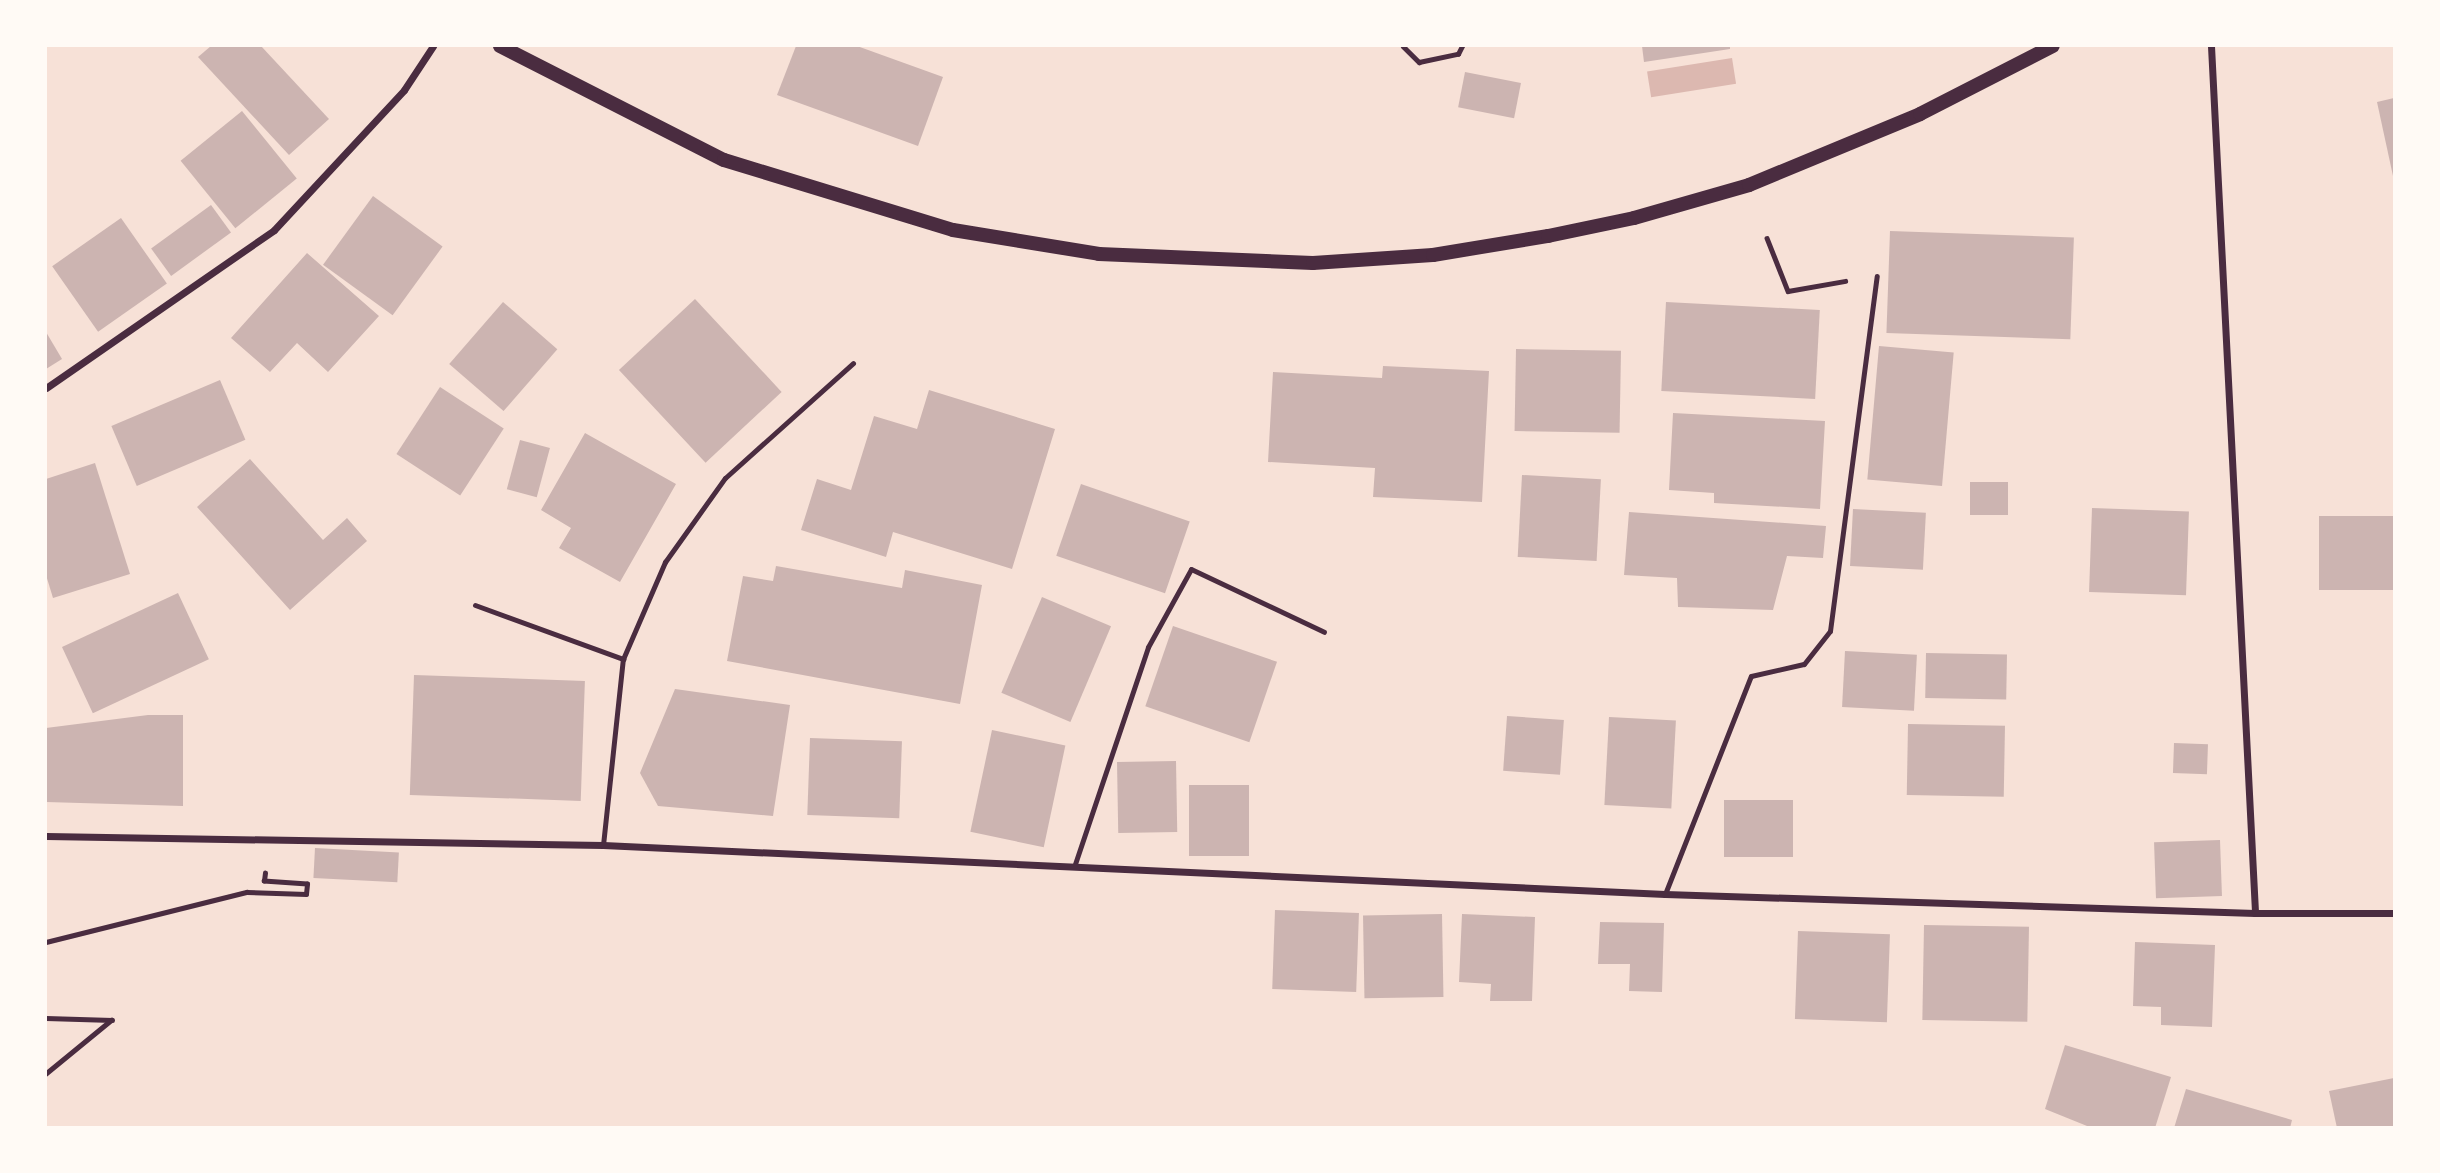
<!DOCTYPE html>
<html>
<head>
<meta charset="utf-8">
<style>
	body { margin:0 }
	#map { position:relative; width:2440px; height:1173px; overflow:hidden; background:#f7e1d7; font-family:"Titillium Web",sans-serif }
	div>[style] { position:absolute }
	.water>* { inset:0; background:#dcb8b0; transform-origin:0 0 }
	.building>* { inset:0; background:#ccb4b1; transform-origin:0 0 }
	.path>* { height:4.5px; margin:-2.25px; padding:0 2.25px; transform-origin:2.25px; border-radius:2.25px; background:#4a2c40 }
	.service>* { height:5px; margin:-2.5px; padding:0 2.5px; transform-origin:2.5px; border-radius:2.5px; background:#4a2c40 }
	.minor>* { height:7px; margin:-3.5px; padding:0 3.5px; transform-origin:3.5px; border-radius:3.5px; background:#4a2c40 }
	.secondary>* { height:14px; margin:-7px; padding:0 7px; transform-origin:7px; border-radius:7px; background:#4a2c40 }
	span { translate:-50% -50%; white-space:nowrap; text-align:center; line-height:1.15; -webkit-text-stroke:5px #fffaf5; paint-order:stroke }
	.frame { position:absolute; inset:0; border:47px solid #fffaf5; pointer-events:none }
</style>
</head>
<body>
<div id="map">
	<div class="water">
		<div style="left:1732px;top:58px;width:26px;height:86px;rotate:81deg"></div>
	</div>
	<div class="building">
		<div style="clip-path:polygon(211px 46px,261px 46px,329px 119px,289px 155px,198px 57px)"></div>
		<div style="clip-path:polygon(796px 46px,857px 46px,943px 77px,918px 146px,777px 95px)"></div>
		<div style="clip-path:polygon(1642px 46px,1730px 46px,1730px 49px,1644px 62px)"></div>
		<div style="left:1465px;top:72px;width:57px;height:36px;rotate:11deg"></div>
		<div style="clip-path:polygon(2394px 98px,2394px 176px,2393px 176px,2377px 102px)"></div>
		<div style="left:242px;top:111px;width:87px;height:79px;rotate:51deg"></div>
		<div style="left:373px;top:196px;width:86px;height:85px;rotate:36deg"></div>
		<div style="left:211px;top:205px;width:34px;height:74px;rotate:54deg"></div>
		<div style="left:121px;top:218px;width:80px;height:84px;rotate:55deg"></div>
		<div style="left:1890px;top:231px;width:184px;height:102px;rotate:2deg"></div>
		<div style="clip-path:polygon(307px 253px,379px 316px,328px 372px,297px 343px,270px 372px,231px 338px)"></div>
		<div style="left:695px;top:299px;width:127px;height:104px;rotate:47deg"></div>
		<div style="left:503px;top:302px;width:72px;height:82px;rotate:41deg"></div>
		<div style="left:1666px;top:302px;width:154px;height:89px;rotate:3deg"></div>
		<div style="clip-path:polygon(46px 332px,62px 359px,46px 369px)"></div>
		<div style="left:1879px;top:346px;width:75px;height:134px;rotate:5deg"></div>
		<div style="left:1516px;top:349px;width:105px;height:82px;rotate:1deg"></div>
		<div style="clip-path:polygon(1383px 366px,1489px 371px,1482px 502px,1373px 497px,1375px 468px,1268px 462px,1273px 372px,1382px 378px)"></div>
		<div style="left:220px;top:380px;width:65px;height:118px;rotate:67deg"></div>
		<div style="left:440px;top:387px;width:76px;height:80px;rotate:33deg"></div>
		<div style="clip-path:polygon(929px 390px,1055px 429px,1012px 569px,893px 532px,886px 557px,801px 530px,817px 479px,851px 490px,874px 416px,917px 429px)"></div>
		<div style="clip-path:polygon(1673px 413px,1825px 421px,1820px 509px,1714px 503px,1714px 493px,1669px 490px)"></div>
		<div style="clip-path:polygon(585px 433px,676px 484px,620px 582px,559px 548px,571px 528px,541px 510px)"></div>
		<div style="left:520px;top:440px;width:31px;height:51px;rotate:15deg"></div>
		<div style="clip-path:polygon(250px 459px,323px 540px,347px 518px,367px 541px,290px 610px,197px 507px)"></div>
		<div style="clip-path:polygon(95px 463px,130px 574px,53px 598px,46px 575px,46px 479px)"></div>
		<div style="left:1522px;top:475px;width:79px;height:82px;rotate:3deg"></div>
		<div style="left:1970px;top:482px;width:38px;height:33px"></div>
		<div style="left:1081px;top:484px;width:115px;height:76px;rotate:19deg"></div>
		<div style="left:2092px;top:508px;width:97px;height:84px;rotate:2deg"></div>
		<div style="left:1853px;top:509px;width:73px;height:57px;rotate:3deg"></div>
		<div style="clip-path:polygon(1629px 512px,1826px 526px,1823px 558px,1787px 556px,1773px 610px,1678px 607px,1677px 578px,1624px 575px)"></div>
		<div style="left:2394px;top:516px;width:74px;height:75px;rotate:90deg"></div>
		<div style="clip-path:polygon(776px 566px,902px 588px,905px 570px,982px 585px,960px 704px,727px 661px,743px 576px,773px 581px)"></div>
		<div style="left:178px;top:593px;width:73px;height:128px;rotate:65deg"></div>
		<div style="left:1042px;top:597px;width:75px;height:104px;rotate:23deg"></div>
		<div style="left:1173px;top:626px;width:110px;height:85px;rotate:19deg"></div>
		<div style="left:1845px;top:651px;width:72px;height:56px;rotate:3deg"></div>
		<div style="left:1926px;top:653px;width:81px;height:45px;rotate:1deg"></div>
		<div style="left:414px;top:675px;width:171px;height:120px;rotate:2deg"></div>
		<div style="clip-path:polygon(675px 689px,790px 705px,773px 816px,658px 806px,640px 773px)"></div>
		<div style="clip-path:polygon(148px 715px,183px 715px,183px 806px,46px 802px,46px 728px)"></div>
		<div style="left:1507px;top:716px;width:57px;height:55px;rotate:4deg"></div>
		<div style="left:1609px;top:717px;width:67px;height:88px;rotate:3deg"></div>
		<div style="left:1908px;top:724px;width:97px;height:71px;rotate:1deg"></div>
		<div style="left:992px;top:730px;width:75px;height:104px;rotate:12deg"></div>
		<div style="left:810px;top:738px;width:92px;height:77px;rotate:2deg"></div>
		<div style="left:2174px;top:743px;width:34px;height:30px;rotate:2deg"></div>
		<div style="left:1176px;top:761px;width:71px;height:59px;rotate:89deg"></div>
		<div style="left:1189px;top:785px;width:60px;height:71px"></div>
		<div style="left:1724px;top:800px;width:69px;height:57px"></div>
		<div style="left:2220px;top:840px;width:56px;height:66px;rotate:88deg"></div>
		<div style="left:315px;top:848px;width:84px;height:30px;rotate:3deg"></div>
		<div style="left:1275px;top:910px;width:84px;height:79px;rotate:2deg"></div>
		<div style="left:1442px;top:914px;width:83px;height:79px;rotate:89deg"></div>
		<div style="clip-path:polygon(1462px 914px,1535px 917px,1532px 1001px,1490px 1001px,1491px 984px,1459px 982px)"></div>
		<div style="clip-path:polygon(1600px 922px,1664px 923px,1662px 992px,1629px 991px,1630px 964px,1598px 964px)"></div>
		<div style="left:1924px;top:925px;width:105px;height:95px;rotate:1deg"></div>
		<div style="left:1798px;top:931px;width:92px;height:88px;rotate:2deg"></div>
		<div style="clip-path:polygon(2135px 942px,2215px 945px,2212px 1027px,2161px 1025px,2161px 1007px,2133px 1006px)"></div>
		<div style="clip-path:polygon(2065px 1045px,2171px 1077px,2155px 1128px,2092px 1128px,2045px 1109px)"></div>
		<div style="clip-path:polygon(2394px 1078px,2394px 1128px,2337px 1128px,2329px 1091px)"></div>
		<div style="clip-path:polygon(2186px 1089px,2292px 1120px,2290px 1128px,2174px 1128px)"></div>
	</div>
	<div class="path">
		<div style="left:1403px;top:46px;width:23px;rotate:45deg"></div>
		<div style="left:1419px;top:62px;width:40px;rotate:-12deg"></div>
		<div style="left:1458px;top:54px;width:9px;rotate:-63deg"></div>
		<div style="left:1767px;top:238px;width:57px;rotate:68.4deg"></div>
		<div style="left:1788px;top:291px;width:58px;rotate:-10deg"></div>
		<div style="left:46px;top:942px;width:207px;rotate:-14deg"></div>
		<div style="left:247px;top:892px;width:59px;rotate:1.9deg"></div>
		<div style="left:306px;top:894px;width:10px;rotate:-84deg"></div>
		<div style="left:307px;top:884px;width:43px;rotate:-176deg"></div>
		<div style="left:264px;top:881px;width:8px;rotate:-83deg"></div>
		<div style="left:46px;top:1018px;width:66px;rotate:1.7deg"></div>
		<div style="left:112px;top:1020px;width:85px;rotate:140.7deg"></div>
	</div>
	<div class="service">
		<div style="left:475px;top:605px;width:158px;rotate:20deg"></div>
		<div style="left:603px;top:845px;width:187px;rotate:-83.9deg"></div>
		<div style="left:623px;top:659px;width:106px;rotate:-66.6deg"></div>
		<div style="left:665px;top:562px;width:103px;rotate:-54.5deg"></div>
		<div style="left:725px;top:478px;width:172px;rotate:-41.9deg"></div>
		<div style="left:1075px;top:864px;width:229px;rotate:-71.4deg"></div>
		<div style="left:1148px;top:647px;width:89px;rotate:-61.1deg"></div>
		<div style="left:1191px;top:569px;width:147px;rotate:25.3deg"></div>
		<div style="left:1665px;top:894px;width:234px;rotate:-68.5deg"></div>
		<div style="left:1751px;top:676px;width:54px;rotate:-12.8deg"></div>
		<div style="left:1804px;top:664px;width:42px;rotate:-51.8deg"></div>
		<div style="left:1830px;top:631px;width:358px;rotate:-82.5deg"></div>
	</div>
	<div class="minor">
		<div style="left:2211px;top:46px;width:868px;rotate:87.09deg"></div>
		<div style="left:46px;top:388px;width:277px;rotate:-34.7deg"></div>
		<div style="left:274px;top:230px;width:191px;rotate:-47.1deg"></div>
		<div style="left:404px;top:90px;width:53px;rotate:-56.6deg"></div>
		<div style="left:46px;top:836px;width:557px;rotate:0.93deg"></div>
		<div style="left:603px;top:845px;width:1063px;rotate:2.64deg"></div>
		<div style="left:1665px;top:894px;width:590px;rotate:1.84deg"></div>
		<div style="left:2255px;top:913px;width:139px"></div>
	</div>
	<div class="secondary">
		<div style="left:500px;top:46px;width:251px;rotate:27deg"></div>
		<div style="left:724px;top:160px;width:239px;rotate:17deg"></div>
		<div style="left:953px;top:230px;width:148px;rotate:9.3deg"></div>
		<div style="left:1099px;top:254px;width:214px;rotate:2.4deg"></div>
		<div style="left:1313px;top:263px;width:120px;rotate:-3.8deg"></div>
		<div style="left:1433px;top:255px;width:117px;rotate:-9.4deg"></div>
		<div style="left:1548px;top:236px;width:88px;rotate:-11.8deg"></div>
		<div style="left:1634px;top:218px;width:120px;rotate:-16deg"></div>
		<div style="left:1749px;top:185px;width:185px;rotate:-22.5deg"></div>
		<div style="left:1920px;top:114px;width:149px;rotate:-27.1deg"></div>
	</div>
	<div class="frame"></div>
</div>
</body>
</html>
